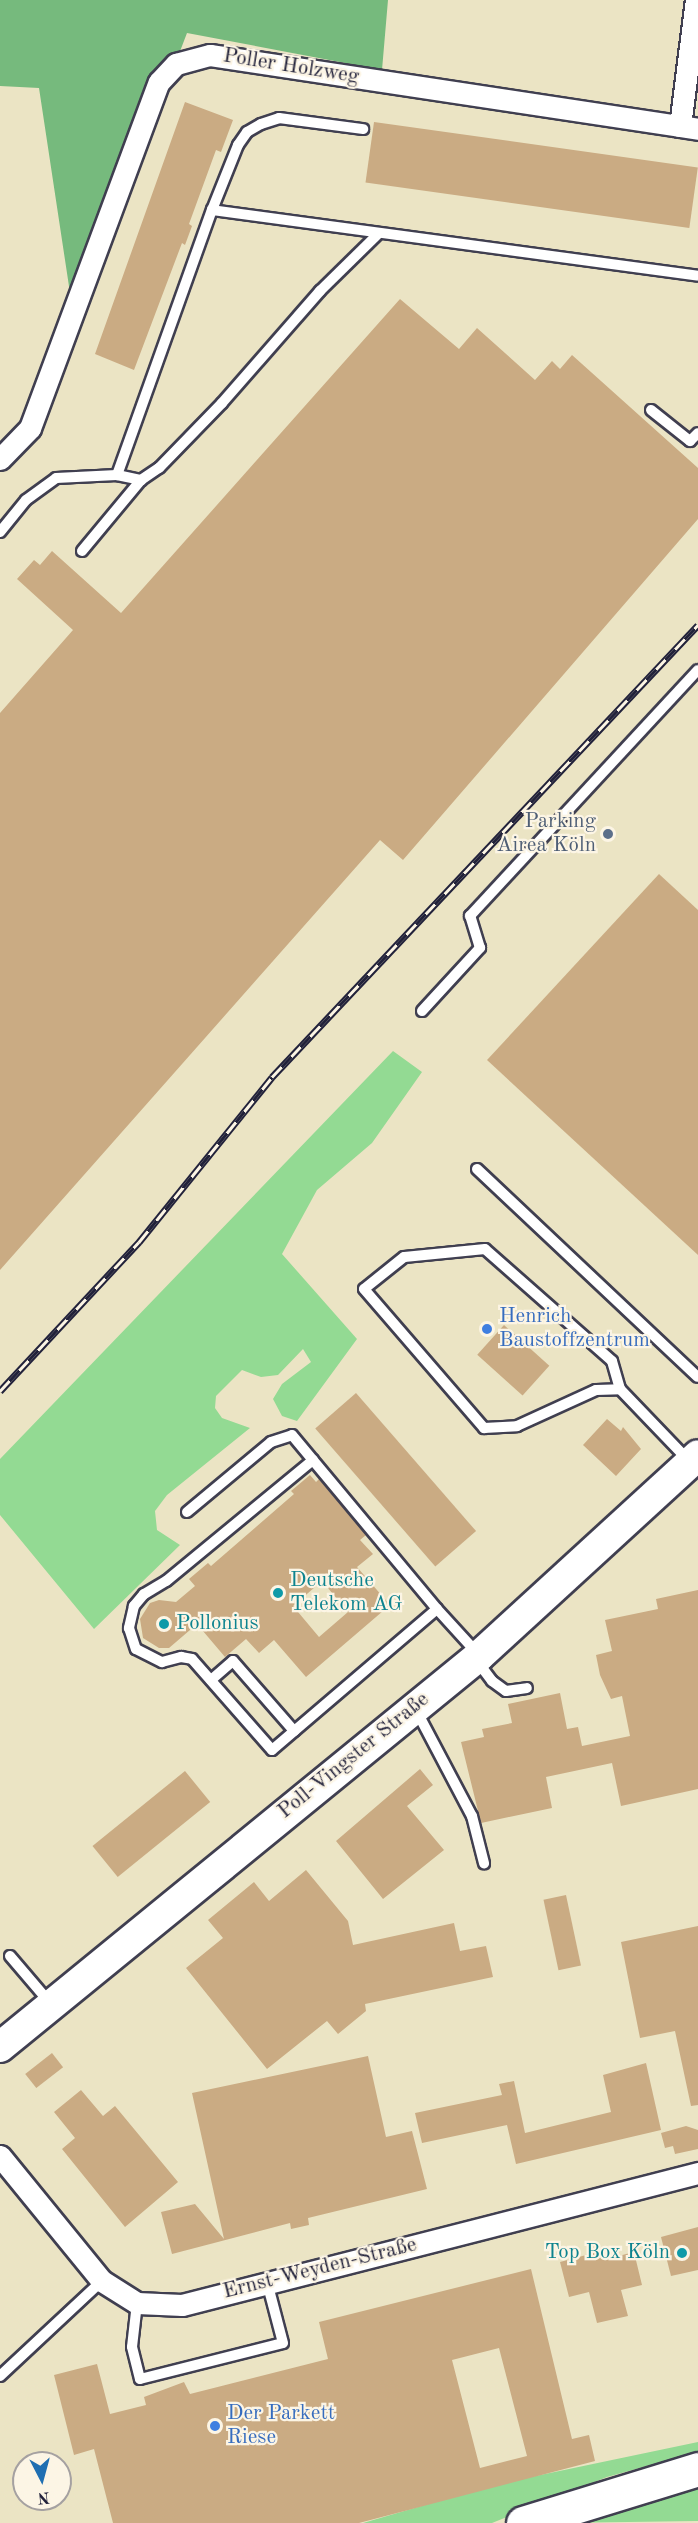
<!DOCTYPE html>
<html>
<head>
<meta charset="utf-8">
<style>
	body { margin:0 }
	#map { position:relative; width:698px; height:2523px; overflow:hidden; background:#ebe4c4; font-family:"Old Standard TT",serif }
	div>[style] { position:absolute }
	.green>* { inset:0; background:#93da93 }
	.forest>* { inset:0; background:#76ba7d }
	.building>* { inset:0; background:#caab83; transform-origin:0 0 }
	.roads { filter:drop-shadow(2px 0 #403f50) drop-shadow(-2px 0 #403f50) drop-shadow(0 2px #403f50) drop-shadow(0 -2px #403f50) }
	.lane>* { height:10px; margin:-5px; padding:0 5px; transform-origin:5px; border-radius:5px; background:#fff }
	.street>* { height:21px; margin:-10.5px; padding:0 10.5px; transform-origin:10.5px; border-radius:10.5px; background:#fff }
	.secondary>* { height:30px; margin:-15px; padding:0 15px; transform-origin:15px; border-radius:15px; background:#fff }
	.highway>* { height:33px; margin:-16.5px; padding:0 16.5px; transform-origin:16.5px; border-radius:16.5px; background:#fff }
	.rail>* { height:7px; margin-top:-3.5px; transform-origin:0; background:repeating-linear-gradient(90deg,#fcf5e5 0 14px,#22223b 0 28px); box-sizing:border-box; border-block:2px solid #22223b }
	.dots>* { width:16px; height:16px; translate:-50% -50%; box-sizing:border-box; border:3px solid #fcf5e5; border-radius:50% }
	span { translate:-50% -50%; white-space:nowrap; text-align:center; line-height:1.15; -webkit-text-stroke:4.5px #fcf5e5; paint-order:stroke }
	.street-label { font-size:21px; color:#22223b }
	.service-label { font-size:21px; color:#4e5e75 }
	.right { translate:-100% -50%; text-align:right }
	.shop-label { font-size:21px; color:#366cbe }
	.left { translate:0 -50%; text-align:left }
	.culture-label { font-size:21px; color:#0d838f }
	.north { position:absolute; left:12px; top:2451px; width:60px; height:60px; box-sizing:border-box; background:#fcf5e5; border:2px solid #a5a1a1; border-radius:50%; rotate:174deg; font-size:16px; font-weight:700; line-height:24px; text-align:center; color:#22223b }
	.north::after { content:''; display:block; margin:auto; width:21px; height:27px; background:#1f6fb2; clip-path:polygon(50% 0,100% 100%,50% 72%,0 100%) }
</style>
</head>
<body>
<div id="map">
	<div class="green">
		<div style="clip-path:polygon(393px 1051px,422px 1072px,372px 1143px,317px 1190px,282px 1254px,357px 1339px,297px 1421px,282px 1416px,273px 1399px,282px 1384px,311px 1362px,303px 1349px,278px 1375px,261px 1377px,242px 1370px,216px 1396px,215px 1408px,222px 1418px,250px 1428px,167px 1495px,155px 1511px,157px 1530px,180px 1545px,94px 1629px,0 1515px,0 1459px)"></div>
		<div style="clip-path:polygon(698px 2442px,698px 2452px,607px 2477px,492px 2523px,363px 2523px,497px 2484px)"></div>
		<div style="clip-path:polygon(698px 2478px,698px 2521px,558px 2523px)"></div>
	</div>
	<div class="forest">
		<div style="clip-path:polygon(0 0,388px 0,382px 70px,187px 33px,75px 326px,39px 88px,0 86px)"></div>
	</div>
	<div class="building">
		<div style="clip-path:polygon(185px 102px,233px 120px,221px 152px,216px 150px,189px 224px,192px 226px,185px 245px,182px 243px,134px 370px,95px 354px)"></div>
		<div style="left:374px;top:122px;width:327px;height:61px;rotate:8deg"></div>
		<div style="clip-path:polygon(400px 299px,459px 349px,477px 328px,535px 380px,552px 361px,560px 369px,572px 355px,698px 468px,698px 519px,403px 860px,380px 840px,0 1270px,0 713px,73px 630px,17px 579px,34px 560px,40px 565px,52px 551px,121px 613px)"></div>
		<div style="clip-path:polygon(659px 874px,698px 910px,698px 1255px,487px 1060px)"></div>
		<div style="left:504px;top:1325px;width:61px;height:40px;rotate:42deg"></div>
		<div style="left:356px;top:1393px;width:183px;height:54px;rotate:49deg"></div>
		<div style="clip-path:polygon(607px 1419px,621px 1431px,623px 1427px,641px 1449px,616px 1476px,583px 1445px)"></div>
		<div style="clip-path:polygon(evenodd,310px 1475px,316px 1482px,319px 1479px,366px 1535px,360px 1540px,373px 1554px,357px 1567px,390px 1605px,306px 1677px,274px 1640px,259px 1653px,246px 1639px,225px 1657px,197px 1624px,169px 1648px,159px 1648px,143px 1638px,140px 1619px,150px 1603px,159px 1600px,176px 1602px,195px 1586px,189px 1579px,208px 1563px,211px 1566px,294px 1494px,291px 1491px,310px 1475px,322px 1581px,348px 1612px,319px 1637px,293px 1606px,322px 1581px)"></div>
		<div style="clip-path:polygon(698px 1590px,698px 1789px,621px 1806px,612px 1763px,546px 1777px,552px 1808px,481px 1823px,461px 1742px,484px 1737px,482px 1729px,512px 1723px,508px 1704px,560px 1693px,567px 1729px,578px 1727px,582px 1746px,630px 1736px,622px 1696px,611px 1699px,600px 1675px,596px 1655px,612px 1651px,605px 1620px,658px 1609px,656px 1599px)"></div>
		<div style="clip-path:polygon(420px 1769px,433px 1785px,407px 1806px,444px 1850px,383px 1899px,336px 1841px)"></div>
		<div style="left:185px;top:1771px;width:40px;height:119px;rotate:51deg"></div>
		<div style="clip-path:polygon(306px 1870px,348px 1921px,353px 1945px,454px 1923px,460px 1951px,486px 1946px,493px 1977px,365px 2004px,366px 2011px,338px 2034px,327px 2021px,267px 2069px,186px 1968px,223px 1938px,208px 1920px,254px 1882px,269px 1901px)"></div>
		<div style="left:566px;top:1895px;width:72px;height:23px;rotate:78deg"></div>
		<div style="clip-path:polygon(698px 1926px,698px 2105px,691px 2106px,675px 2031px,640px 2038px,621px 1942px)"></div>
		<div style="left:52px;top:2053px;width:18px;height:34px;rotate:52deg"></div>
		<div style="clip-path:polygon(368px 2056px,386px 2137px,412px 2131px,427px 2189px,308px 2218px,309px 2225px,291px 2229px,290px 2223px,172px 2254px,161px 2212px,195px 2204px,224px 2239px,192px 2093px)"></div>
		<div style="clip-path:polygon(646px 2063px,661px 2130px,516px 2164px,507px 2125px,422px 2143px,415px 2113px,502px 2095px,499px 2084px,514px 2081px,525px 2133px,611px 2112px,603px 2075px)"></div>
		<div style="clip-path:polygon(81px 2090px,103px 2116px,115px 2106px,178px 2182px,125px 2227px,62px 2149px,75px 2138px,54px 2112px)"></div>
		<div style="clip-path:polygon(686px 2126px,698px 2130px,698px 2149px,675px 2154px,673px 2146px,665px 2148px,661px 2133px)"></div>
		<div style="clip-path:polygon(698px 2227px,698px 2270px,671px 2276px,661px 2237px)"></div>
		<div style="clip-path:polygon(601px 2251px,603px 2260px,634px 2252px,642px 2285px,621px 2290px,628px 2316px,597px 2323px,589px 2292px,569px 2297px,560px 2262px)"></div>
		<div style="clip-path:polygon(evenodd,531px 2269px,572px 2439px,589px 2435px,595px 2461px,359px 2523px,113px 2523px,94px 2449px,74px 2455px,54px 2375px,97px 2364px,110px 2414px,146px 2405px,144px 2397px,184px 2382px,190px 2394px,328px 2359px,319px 2322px,531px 2269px,499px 2348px,527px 2456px,480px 2468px,452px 2360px,499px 2348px)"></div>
	</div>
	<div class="roads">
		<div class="lane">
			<div style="left:212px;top:210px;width:70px;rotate:-68.2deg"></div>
			<div style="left:238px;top:145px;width:16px;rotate:-55deg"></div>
			<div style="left:247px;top:132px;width:16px;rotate:-30deg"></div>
			<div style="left:261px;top:124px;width:19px;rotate:-18deg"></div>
			<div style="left:279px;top:118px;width:85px;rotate:7.5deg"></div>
			<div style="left:651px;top:410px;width:50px;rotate:38.5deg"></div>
			<div style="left:690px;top:441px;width:11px;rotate:-45deg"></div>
			<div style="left:117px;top:475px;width:282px;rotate:-70.3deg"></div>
			<div style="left:212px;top:210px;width:490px;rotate:7.7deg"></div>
			<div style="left:0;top:532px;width:41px;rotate:-50.9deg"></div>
			<div style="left:26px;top:500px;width:37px;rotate:-36deg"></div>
			<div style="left:56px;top:478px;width:61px;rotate:-2.8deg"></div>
			<div style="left:117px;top:475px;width:25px;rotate:12deg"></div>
			<div style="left:82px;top:551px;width:92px;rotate:-50.3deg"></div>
			<div style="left:141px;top:480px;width:22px;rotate:-34deg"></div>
			<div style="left:159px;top:468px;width:91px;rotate:-45.9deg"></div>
			<div style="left:222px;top:403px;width:149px;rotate:-48.8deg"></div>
			<div style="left:320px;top:291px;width:81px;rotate:-44.5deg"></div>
			<div style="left:422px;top:1011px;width:86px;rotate:-47.4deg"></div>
			<div style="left:480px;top:948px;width:34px;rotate:-107deg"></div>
			<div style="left:470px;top:916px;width:335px;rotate:-47.2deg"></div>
			<div style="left:477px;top:1169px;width:303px;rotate:43.3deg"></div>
			<div style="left:620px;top:1389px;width:29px;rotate:-106deg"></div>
			<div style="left:612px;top:1361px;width:169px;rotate:-138.6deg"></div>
			<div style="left:485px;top:1249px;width:81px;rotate:174.4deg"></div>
			<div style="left:404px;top:1257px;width:51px;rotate:141.3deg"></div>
			<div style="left:364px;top:1289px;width:184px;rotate:49.2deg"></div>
			<div style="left:484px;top:1428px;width:33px;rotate:-3deg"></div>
			<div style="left:517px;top:1426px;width:87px;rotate:-24.5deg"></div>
			<div style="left:596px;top:1390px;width:24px;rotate:-2deg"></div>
			<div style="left:620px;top:1389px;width:98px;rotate:46.2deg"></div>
			<div style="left:313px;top:1460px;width:190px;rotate:140.5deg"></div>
			<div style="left:166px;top:1581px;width:26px;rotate:149deg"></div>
			<div style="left:144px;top:1594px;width:16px;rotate:130deg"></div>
			<div style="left:134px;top:1606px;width:23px;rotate:103deg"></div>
			<div style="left:129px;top:1628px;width:22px;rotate:72deg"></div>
			<div style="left:136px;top:1649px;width:29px;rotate:27deg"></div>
			<div style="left:162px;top:1662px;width:20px;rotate:-15deg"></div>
			<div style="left:181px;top:1657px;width:11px;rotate:10deg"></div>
			<div style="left:192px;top:1659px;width:121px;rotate:48.7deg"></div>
			<div style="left:272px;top:1750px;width:217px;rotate:-40.5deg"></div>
			<div style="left:437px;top:1609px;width:62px;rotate:47.6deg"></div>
			<div style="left:187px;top:1512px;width:109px;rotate:-39.8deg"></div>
			<div style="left:271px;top:1442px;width:22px;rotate:-18deg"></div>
			<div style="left:292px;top:1435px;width:226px;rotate:50.2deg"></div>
			<div style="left:477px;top:1661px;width:25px;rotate:53deg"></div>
			<div style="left:492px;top:1681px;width:17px;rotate:36deg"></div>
			<div style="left:506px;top:1691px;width:21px;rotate:-8deg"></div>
			<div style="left:211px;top:1680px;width:29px;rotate:-41deg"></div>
			<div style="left:233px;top:1661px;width:93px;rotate:48.9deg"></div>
			<div style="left:416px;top:1710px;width:120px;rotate:62.2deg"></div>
			<div style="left:472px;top:1816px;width:49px;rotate:75.7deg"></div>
			<div style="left:10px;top:1956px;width:63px;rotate:49.5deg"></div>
			<div style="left:137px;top:2303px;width:44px;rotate:96.5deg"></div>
			<div style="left:132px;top:2347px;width:33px;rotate:76deg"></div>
			<div style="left:140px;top:2379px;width:147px;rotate:-14.1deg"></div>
			<div style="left:283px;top:2343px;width:63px;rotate:-104.7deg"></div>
			<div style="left:0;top:2376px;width:139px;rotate:-43deg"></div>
		</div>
		<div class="street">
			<div style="left:680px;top:126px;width:127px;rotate:-82.8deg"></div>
			<div style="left:0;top:459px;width:43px;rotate:-45.9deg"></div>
			<div style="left:30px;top:428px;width:369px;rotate:-69.6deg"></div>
			<div style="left:159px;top:82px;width:25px;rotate:-47deg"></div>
			<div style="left:176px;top:64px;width:35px;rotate:-15deg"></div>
			<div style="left:210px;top:55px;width:494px;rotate:8.6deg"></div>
			<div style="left:0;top:2156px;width:161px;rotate:50.8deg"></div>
			<div style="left:102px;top:2281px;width:41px;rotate:32.2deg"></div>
			<div style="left:137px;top:2303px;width:45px;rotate:2.5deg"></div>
			<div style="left:182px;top:2305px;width:533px;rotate:-14.35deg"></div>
		</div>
		<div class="secondary">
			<div style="left:0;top:2047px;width:618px;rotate:-39.22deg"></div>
			<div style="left:479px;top:1656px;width:297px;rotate:-42.5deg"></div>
		</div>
		<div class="highway">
			<div style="left:523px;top:2523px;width:183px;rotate:-17.1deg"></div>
		</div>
	</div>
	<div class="rail">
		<div style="left:0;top:1391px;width:204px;rotate:-47deg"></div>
		<div style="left:139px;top:1242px;width:212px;rotate:-51.1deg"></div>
		<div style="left:272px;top:1077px;width:621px;rotate:-46.7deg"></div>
	</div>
	<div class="dots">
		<div style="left:608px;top:834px;background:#5c6f8a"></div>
		<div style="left:487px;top:1329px;background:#3f7fe0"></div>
		<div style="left:278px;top:1593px;background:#0f9aa8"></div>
		<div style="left:164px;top:1624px;background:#0f9aa8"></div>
		<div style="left:682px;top:2253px;background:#0f9aa8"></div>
		<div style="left:215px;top:2426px;background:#3f7fe0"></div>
	</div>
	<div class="street-label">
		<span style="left:291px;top:67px;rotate:9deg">Poller Holzweg</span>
		<span style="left:354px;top:1756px;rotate:-39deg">Poll-Vingster Straße</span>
		<span style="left:320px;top:2269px;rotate:-14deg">Ernst-Weyden-Straße</span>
	</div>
	<div class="service-label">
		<span class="right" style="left:596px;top:834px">Parking<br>Airea Köln</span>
	</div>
	<div class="shop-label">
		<span class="left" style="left:499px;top:1329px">Henrich<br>Baustoffzentrum</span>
		<span class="left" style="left:227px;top:2426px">Der Parkett<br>Riese</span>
	</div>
	<div class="culture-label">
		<span class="left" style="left:290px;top:1593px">Deutsche<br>Telekom AG</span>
		<span class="left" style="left:176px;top:1624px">Pollonius</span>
		<span class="right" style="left:670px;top:2253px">Top Box Köln</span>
	</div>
	<div class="north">N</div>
</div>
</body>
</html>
